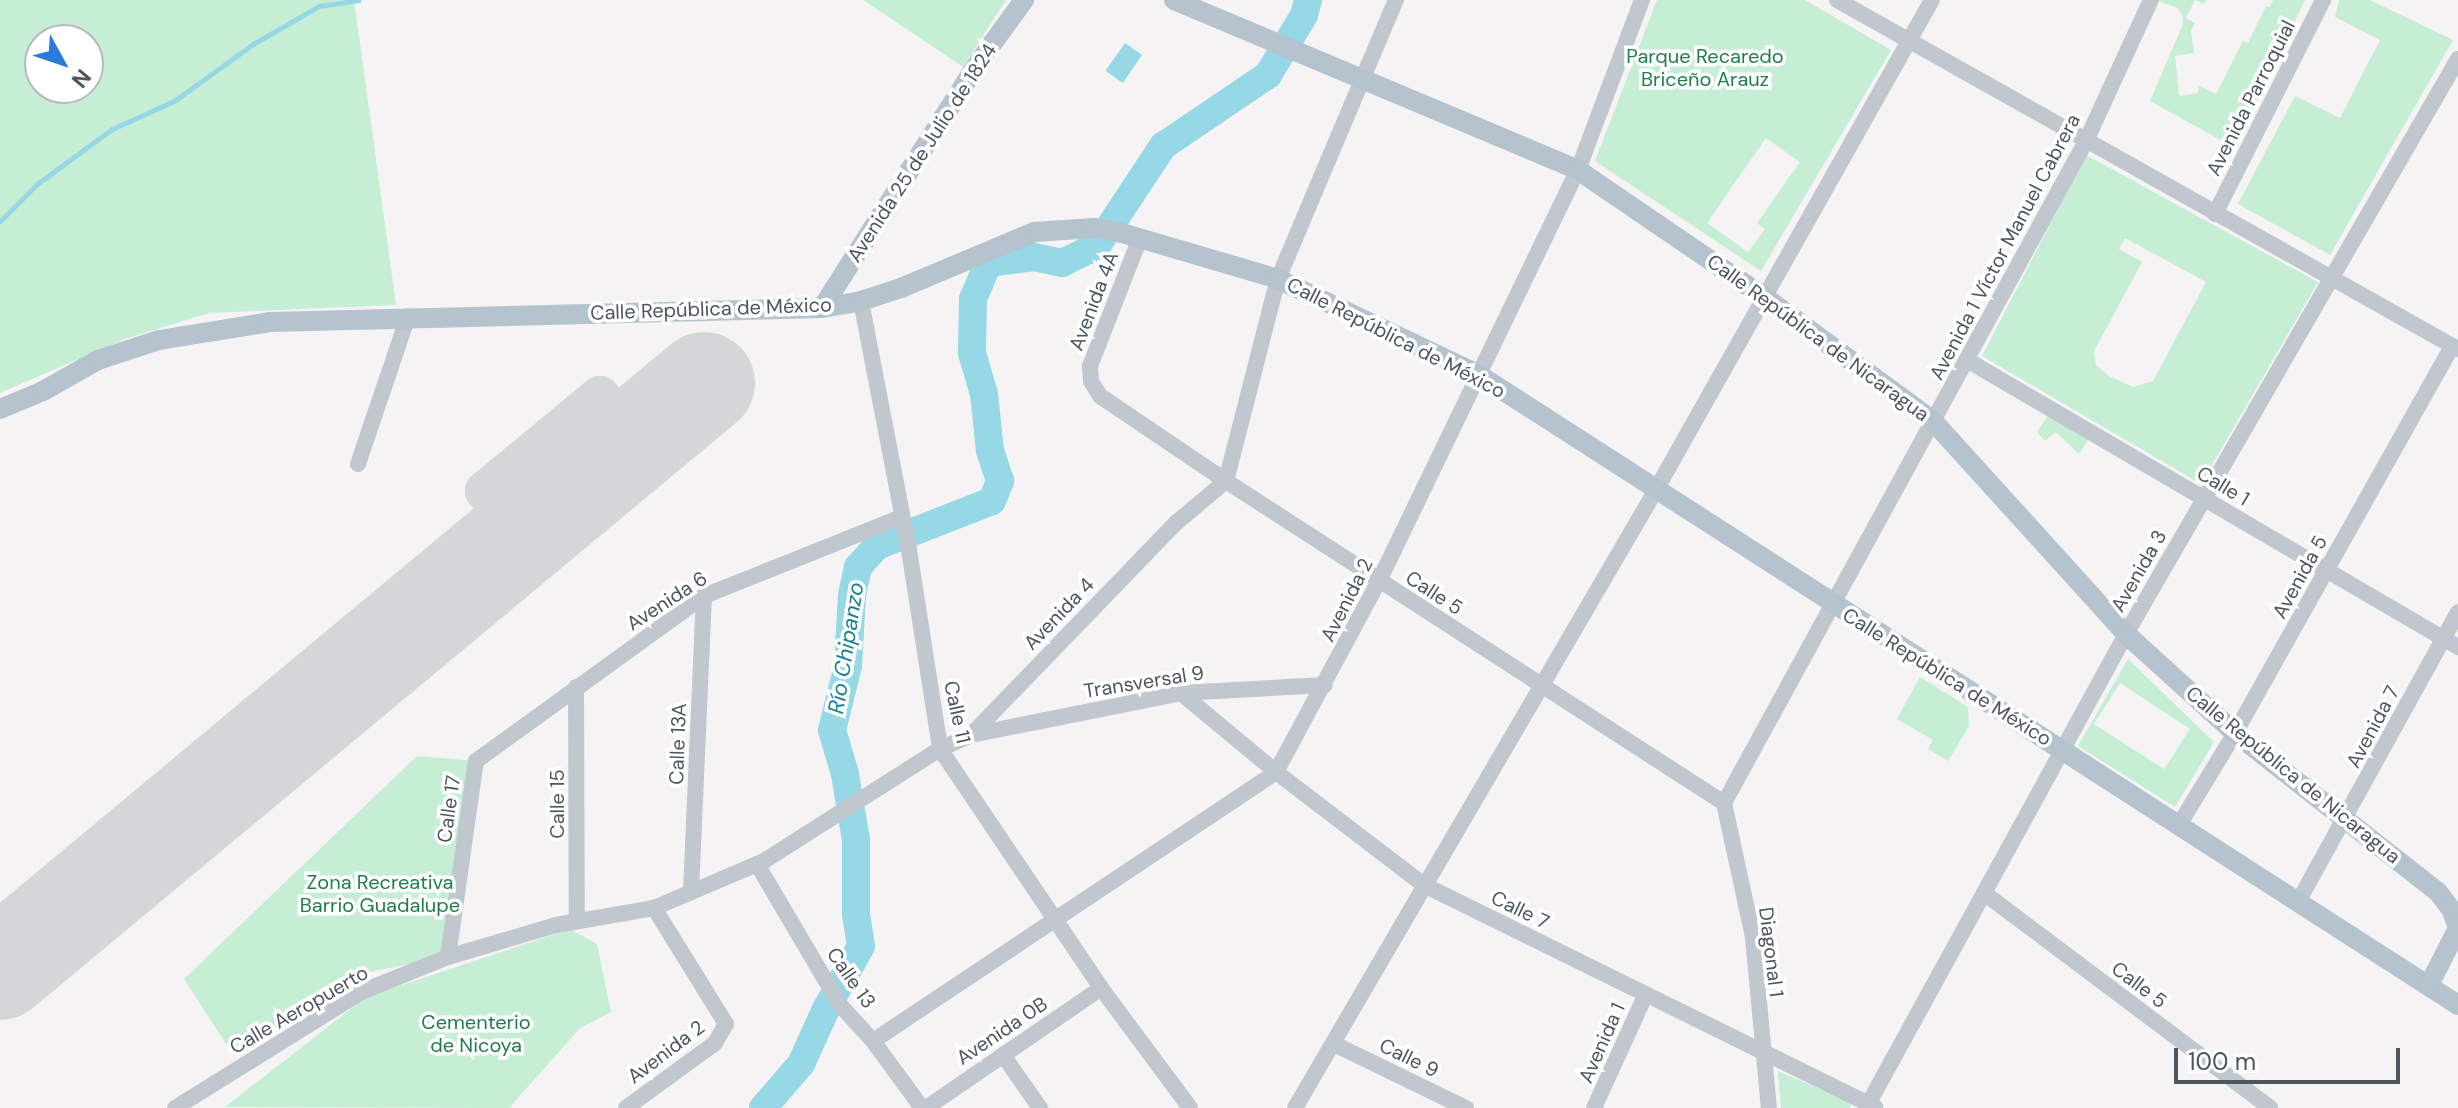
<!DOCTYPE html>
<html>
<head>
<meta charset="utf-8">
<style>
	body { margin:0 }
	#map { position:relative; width:2458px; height:1108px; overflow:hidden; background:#f5f3f3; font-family:"DM Sans",sans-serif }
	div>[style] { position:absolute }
	.green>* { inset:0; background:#c6eed4 }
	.water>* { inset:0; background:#97d8e7; transform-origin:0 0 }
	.stream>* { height:5px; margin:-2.5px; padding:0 2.5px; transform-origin:2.5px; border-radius:2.5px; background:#97d8e7 }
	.river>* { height:28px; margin:-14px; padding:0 14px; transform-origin:14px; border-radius:14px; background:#97d8e7 }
	.taxiway>* { height:40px; margin:-20px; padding:0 20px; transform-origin:20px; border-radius:20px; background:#d5d6d8 }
	.runway>* { height:102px; margin:-51px; padding:0 51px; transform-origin:51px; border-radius:51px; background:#d5d6d8 }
	.minor>* { height:16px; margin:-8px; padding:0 8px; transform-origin:8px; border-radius:8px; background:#c0c7ce }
	.major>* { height:20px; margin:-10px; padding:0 10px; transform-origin:10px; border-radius:10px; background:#b5c3cf }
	span { translate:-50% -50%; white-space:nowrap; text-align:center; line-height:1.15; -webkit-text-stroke:7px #fff; paint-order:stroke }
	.park-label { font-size:20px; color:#1f7e4c }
	.street-label { font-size:20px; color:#4c565f }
	.water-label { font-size:22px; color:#168097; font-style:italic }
	.north { position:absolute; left:24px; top:24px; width:80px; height:80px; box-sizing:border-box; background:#fff; border:2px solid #b7bbbf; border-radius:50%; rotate:130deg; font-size:22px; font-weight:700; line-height:32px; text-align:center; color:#4c565f }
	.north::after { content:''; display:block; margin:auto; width:28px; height:36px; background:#297ad9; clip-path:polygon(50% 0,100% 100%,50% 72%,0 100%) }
	.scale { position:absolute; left:2174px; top:1048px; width:226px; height:36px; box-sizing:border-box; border:4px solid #4c565f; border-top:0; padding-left:10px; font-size:24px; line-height:28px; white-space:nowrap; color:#4c565f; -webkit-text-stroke:6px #fff; paint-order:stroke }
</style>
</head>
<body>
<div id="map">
	<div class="green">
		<div style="clip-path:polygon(evenodd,0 0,354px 0,396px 305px,209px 313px,125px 339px,0 393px,0 0,40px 40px,88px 40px,88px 88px,40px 88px,40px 40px)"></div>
		<div style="clip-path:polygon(863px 0,1006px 0,963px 67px)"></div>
		<div style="clip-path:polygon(evenodd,1657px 0,1805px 0,1891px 50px,1761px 271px,1595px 161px,1657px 0,1766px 138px,1800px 162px,1757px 223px,1765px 229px,1748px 252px,1707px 223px,1766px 138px)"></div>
		<div style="clip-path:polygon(2156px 0,2206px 0,2204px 4px,2195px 0,2186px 18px,2195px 23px,2191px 31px,2194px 53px,2175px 56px,2179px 96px,2198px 93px,2198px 85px,2216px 94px,2243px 41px,2248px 43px,2266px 6px,2270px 7px,2273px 0,2305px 0,2235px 148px,2150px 101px,2183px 24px,2183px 16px,2177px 8px)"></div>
		<div style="clip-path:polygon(2339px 0,2370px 0,2453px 40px,2330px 255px,2238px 204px,2295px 96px,2340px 118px,2380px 40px,2335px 17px)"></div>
		<div style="clip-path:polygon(evenodd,2086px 155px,2318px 282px,2201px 484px,1982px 356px,2086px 155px,2125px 238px,2206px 282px,2153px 381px,2133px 387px,2109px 376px,2096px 365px,2094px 351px,2142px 262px,2119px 249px,2125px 238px)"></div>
		<div style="clip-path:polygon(2048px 415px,2088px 440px,2079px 454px,2056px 432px,2045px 441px,2037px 432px)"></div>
		<div style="clip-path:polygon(evenodd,2128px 659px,2214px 742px,2175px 807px,2078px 746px,2128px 659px,2120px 683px,2190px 729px,2164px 769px,2094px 724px,2120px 683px)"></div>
		<div style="clip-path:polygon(1920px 677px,1968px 707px,1969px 726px,1948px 761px,1928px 749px,1933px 740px,1897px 719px)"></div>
		<div style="clip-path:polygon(417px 756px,476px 761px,448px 957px,373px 971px,232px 1053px,184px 979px)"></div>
		<div style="clip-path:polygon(570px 929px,597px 944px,611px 1012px,580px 1028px,509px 1108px,225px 1107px,366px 997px)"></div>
		<div style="clip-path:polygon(1778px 1071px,1852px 1103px,1849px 1108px,1781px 1108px)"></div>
	</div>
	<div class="water">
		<div style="left:1125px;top:43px;width:21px;height:34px;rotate:35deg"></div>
	</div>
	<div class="stream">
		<div style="left:0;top:221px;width:52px;rotate:-45deg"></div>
		<div style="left:37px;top:184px;width:93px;rotate:-36.3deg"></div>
		<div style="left:112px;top:129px;width:68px;rotate:-24.3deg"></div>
		<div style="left:174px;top:101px;width:97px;rotate:-35.8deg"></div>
		<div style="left:253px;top:44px;width:76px;rotate:-29.9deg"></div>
		<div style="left:319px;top:6px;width:40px;rotate:-8.5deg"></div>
	</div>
	<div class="river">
		<div style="left:763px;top:1108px;width:58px;rotate:-49.2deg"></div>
		<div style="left:801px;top:1064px;width:58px;rotate:-65.6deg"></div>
		<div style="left:825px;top:1011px;width:74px;rotate:-61deg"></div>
		<div style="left:861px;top:946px;width:32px;rotate:-99deg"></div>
		<div style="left:856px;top:914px;width:74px;rotate:-90deg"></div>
		<div style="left:856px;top:840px;width:67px;rotate:-99.5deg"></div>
		<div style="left:845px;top:774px;width:46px;rotate:-106.5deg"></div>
		<div style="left:832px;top:730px;width:66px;rotate:-76deg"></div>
		<div style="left:848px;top:666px;width:71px;rotate:-86.8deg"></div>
		<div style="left:852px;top:595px;width:29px;rotate:-78deg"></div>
		<div style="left:858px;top:567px;width:28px;rotate:-48deg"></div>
		<div style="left:877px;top:546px;width:123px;rotate:-21.4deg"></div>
		<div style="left:992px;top:501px;width:22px;rotate:-68deg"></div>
		<div style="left:1000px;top:481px;width:32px;rotate:-108deg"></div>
		<div style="left:990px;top:451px;width:57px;rotate:-96deg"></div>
		<div style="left:984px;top:394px;width:43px;rotate:-106.3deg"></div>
		<div style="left:972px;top:353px;width:54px;rotate:-88.9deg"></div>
		<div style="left:973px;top:299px;width:39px;rotate:-67deg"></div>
		<div style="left:988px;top:263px;width:46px;rotate:-7.4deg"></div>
		<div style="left:1034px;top:257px;width:29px;rotate:12deg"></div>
		<div style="left:1062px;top:263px;width:39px;rotate:-26deg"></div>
		<div style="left:1097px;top:246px;width:120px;rotate:-56.6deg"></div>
		<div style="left:1163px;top:146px;width:127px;rotate:-34.1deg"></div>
		<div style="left:1268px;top:75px;width:70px;rotate:-59deg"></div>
		<div style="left:1304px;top:15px;width:16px;rotate:-75deg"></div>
	</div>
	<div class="taxiway">
		<div style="left:522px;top:534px;width:57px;rotate:-130.7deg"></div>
		<div style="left:485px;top:491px;width:149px;rotate:-39.6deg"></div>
		<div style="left:600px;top:396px;width:56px;rotate:52.9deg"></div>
	</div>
	<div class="runway">
		<div style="left:0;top:969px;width:916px;rotate:-39.77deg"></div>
	</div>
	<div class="minor">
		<div style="left:1837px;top:0;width:712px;rotate:29.34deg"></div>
		<div style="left:2215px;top:214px;width:240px;rotate:-63.2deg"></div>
		<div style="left:1140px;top:238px;width:137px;rotate:111.3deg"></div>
		<div style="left:1090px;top:366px;width:15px;rotate:86deg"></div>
		<div style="left:1091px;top:381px;width:17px;rotate:59deg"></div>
		<div style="left:1100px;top:396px;width:152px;rotate:34deg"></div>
		<div style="left:1226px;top:481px;width:593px;rotate:32.89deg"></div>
		<div style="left:861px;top:301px;width:254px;rotate:79.1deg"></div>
		<div style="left:909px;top:550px;width:201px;rotate:81.1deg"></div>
		<div style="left:940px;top:749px;width:288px;rotate:56deg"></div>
		<div style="left:1101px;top:988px;width:149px;rotate:53.4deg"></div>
		<div style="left:1967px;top:360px;width:569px;rotate:30.31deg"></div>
		<div style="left:358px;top:464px;width:156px;rotate:-71.3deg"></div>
		<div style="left:576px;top:687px;width:234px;rotate:89.8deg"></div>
		<div style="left:1181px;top:693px;width:124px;rotate:39.7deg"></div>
		<div style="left:1276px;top:772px;width:186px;rotate:37.4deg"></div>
		<div style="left:1424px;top:885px;width:503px;rotate:26.21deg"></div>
		<div style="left:971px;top:735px;width:214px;rotate:-11.3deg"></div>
		<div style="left:1181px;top:693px;width:144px;rotate:-3.2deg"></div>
		<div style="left:1724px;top:803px;width:755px;rotate:-61.33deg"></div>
		<div style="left:2086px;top:141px;width:155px;rotate:-65.3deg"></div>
		<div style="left:1724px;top:803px;width:137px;rotate:77.8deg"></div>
		<div style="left:1753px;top:937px;width:172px;rotate:84.7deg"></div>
		<div style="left:2179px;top:825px;width:108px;rotate:-58.7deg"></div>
		<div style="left:2235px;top:733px;width:444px;rotate:-60.7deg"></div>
		<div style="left:757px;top:864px;width:164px;rotate:59.5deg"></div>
		<div style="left:840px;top:1005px;width:49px;rotate:47.5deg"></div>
		<div style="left:873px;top:1041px;width:83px;rotate:53.8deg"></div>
		<div style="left:691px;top:892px;width:296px;rotate:-87.5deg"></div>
		<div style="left:1984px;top:893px;width:358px;rotate:36.9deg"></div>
		<div style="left:2298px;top:902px;width:331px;rotate:-61.1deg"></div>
		<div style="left:448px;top:957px;width:198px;rotate:-81.9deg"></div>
		<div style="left:476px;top:761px;width:281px;rotate:-35.9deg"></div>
		<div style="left:704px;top:596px;width:213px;rotate:-21.8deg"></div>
		<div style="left:873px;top:1041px;width:485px;rotate:-33.7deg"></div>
		<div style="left:1276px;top:772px;width:217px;rotate:-61.7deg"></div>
		<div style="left:1379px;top:581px;width:457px;rotate:-64.2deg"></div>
		<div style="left:1578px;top:170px;width:182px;rotate:-69.4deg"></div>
		<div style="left:1334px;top:1044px;width:147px;rotate:25.9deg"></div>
		<div style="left:1003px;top:1055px;width:65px;rotate:55.1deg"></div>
		<div style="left:175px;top:1108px;width:219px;rotate:-31.9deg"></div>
		<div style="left:361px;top:992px;width:94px;rotate:-21.9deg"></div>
		<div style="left:448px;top:957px;width:113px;rotate:-16.5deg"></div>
		<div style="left:556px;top:925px;width:99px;rotate:-9.8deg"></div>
		<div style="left:654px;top:908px;width:120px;rotate:-23.1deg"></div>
		<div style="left:764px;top:861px;width:209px;rotate:-32.5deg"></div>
		<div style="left:940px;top:749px;width:34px;rotate:-24deg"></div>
		<div style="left:971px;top:735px;width:296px;rotate:-46deg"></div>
		<div style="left:1177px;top:522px;width:64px;rotate:-39.9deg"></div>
		<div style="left:1226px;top:481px;width:209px;rotate:-75.6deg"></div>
		<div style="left:1278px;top:279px;width:303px;rotate:-67.1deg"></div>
		<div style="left:626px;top:1108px;width:110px;rotate:-36.1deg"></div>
		<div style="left:715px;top:1043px;width:22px;rotate:-60deg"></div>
		<div style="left:726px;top:1024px;width:137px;rotate:-121.8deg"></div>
		<div style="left:926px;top:1108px;width:212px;rotate:-34.4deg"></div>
		<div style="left:1295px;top:1108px;width:718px;rotate:-59.72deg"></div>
		<div style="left:1657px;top:488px;width:560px;rotate:-60.6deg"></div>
		<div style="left:1594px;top:1108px;width:125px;rotate:-65.5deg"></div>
		<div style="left:1866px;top:1108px;width:541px;rotate:-61.25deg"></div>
		<div style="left:2126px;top:634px;width:664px;rotate:-60deg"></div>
	</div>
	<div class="major">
		<div style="left:1174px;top:0;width:438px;rotate:22.8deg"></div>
		<div style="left:1578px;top:170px;width:224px;rotate:34.3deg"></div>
		<div style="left:1763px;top:296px;width:211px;rotate:36.3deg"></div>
		<div style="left:1933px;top:421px;width:287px;rotate:47.8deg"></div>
		<div style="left:2126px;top:634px;width:147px;rotate:42.2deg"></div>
		<div style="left:2235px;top:733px;width:258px;rotate:38.1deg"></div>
		<div style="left:2438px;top:892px;width:21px;rotate:53deg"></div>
		<div style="left:2451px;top:909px;width:19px;rotate:69deg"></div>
		<div style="left:822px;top:308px;width:292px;rotate:-57.5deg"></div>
		<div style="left:979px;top:62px;width:77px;rotate:-54deg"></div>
		<div style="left:0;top:409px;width:47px;rotate:-22.7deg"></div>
		<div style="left:43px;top:391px;width:63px;rotate:-29.4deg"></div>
		<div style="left:98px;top:360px;width:64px;rotate:-18.2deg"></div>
		<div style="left:159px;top:340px;width:112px;rotate:-9.2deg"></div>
		<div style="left:270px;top:322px;width:552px;rotate:-1.45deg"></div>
		<div style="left:822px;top:308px;width:40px;rotate:-10deg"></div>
		<div style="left:861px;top:301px;width:42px;rotate:-18deg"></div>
		<div style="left:901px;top:288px;width:144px;rotate:-22.8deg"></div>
		<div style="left:1034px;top:232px;width:60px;rotate:-3.8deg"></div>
		<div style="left:1094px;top:228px;width:28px;rotate:10deg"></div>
		<div style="left:1122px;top:233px;width:163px;rotate:16.4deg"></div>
		<div style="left:1278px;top:279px;width:223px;rotate:25.5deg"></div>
		<div style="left:1479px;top:375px;width:1164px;rotate:32.76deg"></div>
		<div style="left:2429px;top:985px;width:64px;rotate:-63deg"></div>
	</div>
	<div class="park-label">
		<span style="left:1705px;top:68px">Parque Recaredo<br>Briceño Arauz</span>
		<span style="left:380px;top:894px">Zona Recreativa<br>Barrio Guadalupe</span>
		<span style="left:476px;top:1034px">Cementerio<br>de Nicoya</span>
	</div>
	<div class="street-label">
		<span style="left:2251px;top:98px;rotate:-63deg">Avenida Parroquial</span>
		<span style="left:922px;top:153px;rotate:-57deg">Avenida 25 de Julio de 1824</span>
		<span style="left:2005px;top:247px;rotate:-62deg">Avenida 1 Víctor Manuel Cabrera</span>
		<span style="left:1094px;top:301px;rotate:-69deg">Avenida 4A</span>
		<span style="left:711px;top:309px;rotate:-2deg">Calle República de México</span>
		<span style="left:1396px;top:338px;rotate:27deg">Calle República de México</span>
		<span style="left:1818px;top:338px;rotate:36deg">Calle República de Nicaragua</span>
		<span style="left:2223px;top:486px;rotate:31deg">Calle 1</span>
		<span style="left:2139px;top:571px;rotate:-60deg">Avenida 3</span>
		<span style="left:2300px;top:577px;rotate:-61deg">Avenida 5</span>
		<span style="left:1434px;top:593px;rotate:33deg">Calle 5</span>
		<span style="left:1347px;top:600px;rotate:-63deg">Avenida 2</span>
		<span style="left:667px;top:601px;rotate:-33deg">Avenida 6</span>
		<span style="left:1059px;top:614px;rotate:-46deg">Avenida 4</span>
		<span style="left:1947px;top:677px;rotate:32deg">Calle República de México</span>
		<span style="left:1144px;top:682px;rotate:-9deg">Transversal 9</span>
		<span style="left:957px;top:712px;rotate:78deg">Calle 11</span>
		<span style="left:2373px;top:727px;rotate:-62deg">Avenida 7</span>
		<span style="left:678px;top:744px;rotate:-88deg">Calle 13A</span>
		<span style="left:2293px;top:775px;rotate:39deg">Calle República de Nicaragua</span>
		<span style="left:557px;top:804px;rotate:-90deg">Calle 15</span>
		<span style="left:449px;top:809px;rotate:-82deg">Calle 17</span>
		<span style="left:1520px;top:910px;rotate:26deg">Calle 7</span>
		<span style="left:1771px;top:952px;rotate:83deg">Diagonal 1</span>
		<span style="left:851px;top:978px;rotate:55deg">Calle 13</span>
		<span style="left:2139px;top:985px;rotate:37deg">Calle 5</span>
		<span style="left:299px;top:1010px;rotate:-30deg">Calle Aeropuerto</span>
		<span style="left:1002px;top:1031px;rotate:-34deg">Avenida 0B</span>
		<span style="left:1602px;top:1043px;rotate:-66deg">Avenida 1</span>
		<span style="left:666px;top:1052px;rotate:-37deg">Avenida 2</span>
		<span style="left:1409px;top:1058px;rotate:26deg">Calle 9</span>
	</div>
	<div class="water-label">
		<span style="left:846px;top:648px;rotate:-81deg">Río Chipanzo</span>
	</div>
	<div class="north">N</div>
	<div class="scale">100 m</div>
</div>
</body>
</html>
